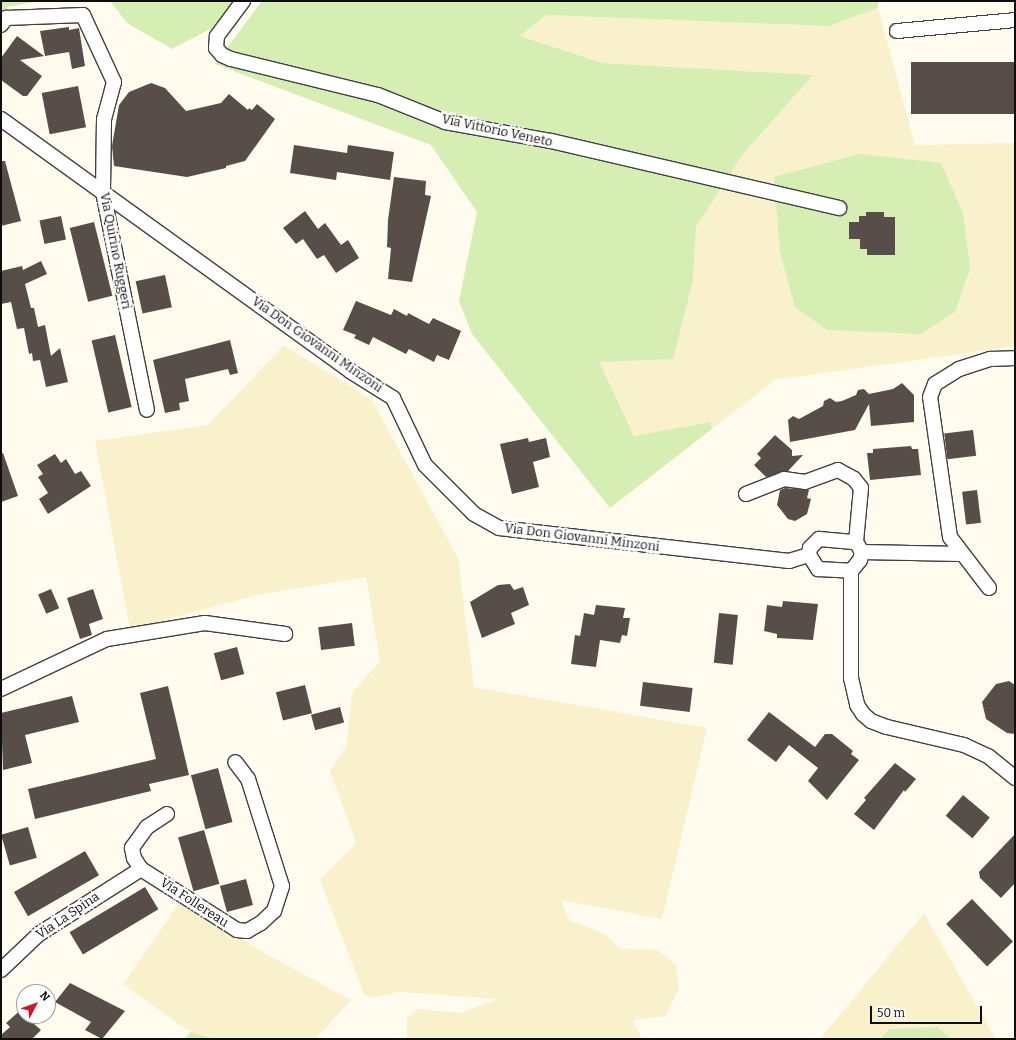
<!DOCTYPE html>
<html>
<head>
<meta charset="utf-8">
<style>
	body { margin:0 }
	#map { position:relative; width:1016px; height:1040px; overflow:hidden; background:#fffbee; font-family:Bitter,serif }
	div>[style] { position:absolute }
	.farmland>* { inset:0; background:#f8f1cb }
	.green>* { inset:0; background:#d6eeb4 }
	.building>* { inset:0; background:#584e49; transform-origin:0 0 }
	.roads { filter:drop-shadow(1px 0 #414141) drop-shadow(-1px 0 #414141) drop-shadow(0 1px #414141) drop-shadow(0 -1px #414141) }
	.minor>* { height:14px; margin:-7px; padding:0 7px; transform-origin:7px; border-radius:7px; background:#fff }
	span { translate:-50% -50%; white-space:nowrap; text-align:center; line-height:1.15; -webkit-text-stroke:4px #fff; paint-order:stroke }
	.street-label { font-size:13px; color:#0e0e0e }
	.frame { position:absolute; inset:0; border:2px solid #0e0e0e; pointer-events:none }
	.north { position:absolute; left:16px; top:984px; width:40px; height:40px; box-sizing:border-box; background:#fff; border:1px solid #9f9f9f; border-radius:50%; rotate:49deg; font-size:11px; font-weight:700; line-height:16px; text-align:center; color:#0e0e0e }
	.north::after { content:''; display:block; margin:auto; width:14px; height:18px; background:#cc172c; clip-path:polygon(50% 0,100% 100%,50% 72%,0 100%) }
	.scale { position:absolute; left:870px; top:1006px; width:112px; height:18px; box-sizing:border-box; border:2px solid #0e0e0e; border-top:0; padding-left:5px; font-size:12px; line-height:14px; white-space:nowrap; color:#0e0e0e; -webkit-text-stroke:3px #fff; paint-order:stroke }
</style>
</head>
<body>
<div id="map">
	<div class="farmland">
		<div style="clip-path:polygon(878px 8px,915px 145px,1015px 143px,1015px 346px,775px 380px,712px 429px,709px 422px,634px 436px,599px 362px,693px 280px,696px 227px,743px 154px,813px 75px,602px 63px,520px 36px,545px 15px,829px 26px)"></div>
		<div style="clip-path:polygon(284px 345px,372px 400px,458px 558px,474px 687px,707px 728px,662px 919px,561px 900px,569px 920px,605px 934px,619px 948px,657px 950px,676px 965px,679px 988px,666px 1016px,633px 1020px,642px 1039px,407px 1039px,407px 1018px,419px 1009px,461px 1013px,498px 999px,398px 992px,373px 998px,364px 995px,320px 879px,356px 843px,330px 771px,346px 747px,352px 693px,380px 661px,366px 577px,262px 594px,130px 629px,95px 441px,208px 425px)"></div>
		<div style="clip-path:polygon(181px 901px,259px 950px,351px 1000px,316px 1039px,215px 1039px,190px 1032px,123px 984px)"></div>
		<div style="clip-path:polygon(924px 913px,996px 1039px,953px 1039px,937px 1027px,889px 1029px,880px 1039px,820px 1039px)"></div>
	</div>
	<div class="green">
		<div style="clip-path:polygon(1px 1px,39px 1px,8px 7px,1px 16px)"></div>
		<div style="clip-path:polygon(110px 1px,233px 1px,214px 27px,172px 49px,127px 23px)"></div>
		<div style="clip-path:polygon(262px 1px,878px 1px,878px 8px,829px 26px,546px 15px,520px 36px,602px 63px,813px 75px,743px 154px,696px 227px,693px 280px,673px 359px,599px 362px,634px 436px,710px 422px,712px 429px,610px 508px,472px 334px,459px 301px,477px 212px,431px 145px,215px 64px)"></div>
		<div style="clip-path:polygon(859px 154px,941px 163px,963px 213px,970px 269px,955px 312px,921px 334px,827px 330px,795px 307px,780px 252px,774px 177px)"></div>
		<div style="clip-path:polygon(937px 1027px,953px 1039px,880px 1039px,889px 1029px)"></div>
		<div style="clip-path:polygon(190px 1032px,215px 1039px,185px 1039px)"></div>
	</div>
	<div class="building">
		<div style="clip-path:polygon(69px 27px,69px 30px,79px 28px,85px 66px,72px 69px,69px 52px,45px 56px,40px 31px)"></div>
		<div style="clip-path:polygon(17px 36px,44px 56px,20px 60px,42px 76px,27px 96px,23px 96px,1px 80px,1px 58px)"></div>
		<div style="left:1015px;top:62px;width:52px;height:104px;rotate:90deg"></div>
		<div style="clip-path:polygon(151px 83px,165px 88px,186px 111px,221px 103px,229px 94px,248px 110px,249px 108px,252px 110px,257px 104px,275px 119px,245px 161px,226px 166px,226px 168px,187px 177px,114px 166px,112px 146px,119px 105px,129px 92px)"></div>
		<div style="left:78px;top:86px;width:42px;height:37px;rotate:79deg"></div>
		<div style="clip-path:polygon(294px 145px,347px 153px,348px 145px,394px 152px,390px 180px,337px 172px,336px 180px,290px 173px)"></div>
		<div style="clip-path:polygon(1px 161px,5px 161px,21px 221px,1px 226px)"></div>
		<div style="clip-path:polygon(394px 177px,426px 181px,425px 195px,431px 196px,412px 282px,388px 279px,391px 248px,387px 247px,388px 220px)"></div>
		<div style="clip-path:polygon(305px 211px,318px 229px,325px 223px,341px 245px,348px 240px,359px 258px,336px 273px,324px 255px,317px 259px,303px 239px,296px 244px,283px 228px)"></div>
		<div style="clip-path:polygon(866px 212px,884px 212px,884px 217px,895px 217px,895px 255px,867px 255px,867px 249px,860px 249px,860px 239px,849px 239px,849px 222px,859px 222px,859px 216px,866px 216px)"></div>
		<div style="left:61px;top:216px;width:24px;height:22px;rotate:78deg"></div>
		<div style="left:94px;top:222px;width:76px;height:25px;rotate:76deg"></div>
		<div style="clip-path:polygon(41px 261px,47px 274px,25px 284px,31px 308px,34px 308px,38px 327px,45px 325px,51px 356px,60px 348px,68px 382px,46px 387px,40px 360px,33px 361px,32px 353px,29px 354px,24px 328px,17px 329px,11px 302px,1px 304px,1px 271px,22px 266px,23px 270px)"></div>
		<div style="left:165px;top:275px;width:33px;height:30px;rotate:78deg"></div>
		<div style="clip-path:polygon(356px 301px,391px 315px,394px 309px,407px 316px,408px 313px,429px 324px,433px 318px,461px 331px,449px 360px,437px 355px,434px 362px,409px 349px,406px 354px,373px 337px,369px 345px,354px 338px,356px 335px,343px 330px)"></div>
		<div style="left:115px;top:335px;width:74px;height:24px;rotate:77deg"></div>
		<div style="clip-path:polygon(230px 340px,238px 373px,230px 375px,228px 369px,185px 379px,189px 401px,179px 403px,180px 410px,165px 413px,153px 360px)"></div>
		<div style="clip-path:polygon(902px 383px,914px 395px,914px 422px,871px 426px,869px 404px,855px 430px,790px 442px,788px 420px,793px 416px,799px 419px,823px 406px,824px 401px,830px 398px,836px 402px,842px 401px,856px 395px,858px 390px,864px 389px,869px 394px,893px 389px)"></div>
		<div style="left:973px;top:430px;width:26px;height:29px;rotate:83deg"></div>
		<div style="clip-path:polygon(775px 435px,792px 450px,792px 456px,803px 455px,788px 471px,766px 477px,754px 465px,761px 458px,757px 454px)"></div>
		<div style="clip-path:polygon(528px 438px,529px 442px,546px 438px,550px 457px,533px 462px,539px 487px,512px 494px,500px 444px)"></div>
		<div style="clip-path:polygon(911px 446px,912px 449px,918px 449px,921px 475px,870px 480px,867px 453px,873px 453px,873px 449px)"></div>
		<div style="clip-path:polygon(3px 453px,18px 496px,1px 502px,1px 454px)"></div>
		<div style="clip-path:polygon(55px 454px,61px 463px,66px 459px,75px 474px,81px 471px,91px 486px,48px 514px,39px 499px,48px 493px,38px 477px,43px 474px,37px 465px)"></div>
		<div style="clip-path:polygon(785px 488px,809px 490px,807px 498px,811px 499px,807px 514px,795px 521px,788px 519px,777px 505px,780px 490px)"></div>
		<div style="left:977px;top:490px;width:33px;height:15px;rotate:83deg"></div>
		<div style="clip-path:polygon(510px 584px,514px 590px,523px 587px,529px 605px,511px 613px,515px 624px,482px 638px,470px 602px,498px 585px)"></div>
		<div style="left:51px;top:589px;width:21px;height:14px;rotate:67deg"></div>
		<div style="clip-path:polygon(93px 589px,103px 619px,89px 624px,92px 635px,80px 639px,67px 598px)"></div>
		<div style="clip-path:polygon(783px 601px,818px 604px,813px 640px,777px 638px,777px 634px,764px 631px,767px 605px,782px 607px)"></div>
		<div style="clip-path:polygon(596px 605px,625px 608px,623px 618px,630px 618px,627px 636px,622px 635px,620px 643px,600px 640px,596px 667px,571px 664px,575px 635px,580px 636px,584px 613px,594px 615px)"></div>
		<div style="left:719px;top:613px;width:19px;height:50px;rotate:6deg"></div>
		<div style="left:352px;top:623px;width:23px;height:34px;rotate:83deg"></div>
		<div style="left:237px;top:647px;width:28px;height:24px;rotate:75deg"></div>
		<div style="clip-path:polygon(1009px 681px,1015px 685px,1015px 734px,1007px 733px,986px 719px,982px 702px,996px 684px)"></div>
		<div style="left:643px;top:682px;width:50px;height:24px;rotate:7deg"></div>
		<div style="left:305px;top:685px;width:29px;height:30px;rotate:76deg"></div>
		<div style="clip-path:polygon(168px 686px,189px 775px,149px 784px,151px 791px,35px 819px,28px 789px,156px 759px,140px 693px)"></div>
		<div style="clip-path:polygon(72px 696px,79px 722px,25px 735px,32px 763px,3px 770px,1px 713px)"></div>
		<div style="left:340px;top:707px;width:16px;height:30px;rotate:75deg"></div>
		<div style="clip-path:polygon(769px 712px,815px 747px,825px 734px,832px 734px,853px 751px,851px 754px,859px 760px,827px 800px,808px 781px,818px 768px,789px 745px,776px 762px,747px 740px)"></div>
		<div style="clip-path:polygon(895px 763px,916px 779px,905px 792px,904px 790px,874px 830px,854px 814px,866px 800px,864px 798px)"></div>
		<div style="left:218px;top:768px;width:56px;height:28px;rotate:75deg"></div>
		<div style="left:963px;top:795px;width:35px;height:27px;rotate:40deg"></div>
		<div style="left:28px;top:827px;width:32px;height:28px;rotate:74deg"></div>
		<div style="left:204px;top:830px;width:56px;height:27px;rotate:74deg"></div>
		<div style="clip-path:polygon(1015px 834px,1015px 883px,1001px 898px,980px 878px,979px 872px)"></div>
		<div style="left:85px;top:851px;width:28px;height:82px;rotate:60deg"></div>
		<div style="left:246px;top:879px;width:27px;height:27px;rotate:75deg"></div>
		<div style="left:145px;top:887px;width:26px;height:88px;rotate:59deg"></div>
		<div style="left:972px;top:899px;width:59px;height:36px;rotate:46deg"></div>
		<div style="clip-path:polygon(70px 983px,125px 1011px,102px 1039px,85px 1030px,91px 1022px,55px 1002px)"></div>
		<div style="clip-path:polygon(24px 1007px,24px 1016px,40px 1016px,34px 1024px,41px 1030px,32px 1039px,1px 1039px,1px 1035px,10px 1027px,6px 1023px)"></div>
	</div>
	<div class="roads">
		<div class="minor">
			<div style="left:243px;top:1px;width:44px;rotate:126.6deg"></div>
			<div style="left:217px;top:36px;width:12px;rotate:95deg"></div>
			<div style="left:216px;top:48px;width:9px;rotate:49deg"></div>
			<div style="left:222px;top:55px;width:10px;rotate:24deg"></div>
			<div style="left:231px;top:59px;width:151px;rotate:13.8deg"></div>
			<div style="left:378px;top:95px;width:72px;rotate:21.9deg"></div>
			<div style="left:445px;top:122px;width:108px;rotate:10.2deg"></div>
			<div style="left:551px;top:141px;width:296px;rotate:13.1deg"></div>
			<div style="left:1px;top:25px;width:9px;rotate:-54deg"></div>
			<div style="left:6px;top:18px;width:77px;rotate:-2.2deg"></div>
			<div style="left:83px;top:15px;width:74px;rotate:65.2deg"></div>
			<div style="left:114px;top:82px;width:38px;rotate:105deg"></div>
			<div style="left:104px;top:119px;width:73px;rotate:90.8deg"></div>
			<div style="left:103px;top:192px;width:222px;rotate:78.6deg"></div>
			<div style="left:897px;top:31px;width:119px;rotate:-5.3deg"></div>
			<div style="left:1px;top:119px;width:430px;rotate:35.8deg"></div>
			<div style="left:350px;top:371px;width:51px;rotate:32.1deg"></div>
			<div style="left:393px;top:398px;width:74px;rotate:64.5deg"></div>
			<div style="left:425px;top:465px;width:69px;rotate:45deg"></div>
			<div style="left:474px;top:514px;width:29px;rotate:29deg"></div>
			<div style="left:499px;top:528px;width:292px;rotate:6.5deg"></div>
			<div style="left:789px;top:561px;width:21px;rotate:-17deg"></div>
			<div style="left:746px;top:494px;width:41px;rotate:-21.5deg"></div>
			<div style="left:784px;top:479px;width:21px;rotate:8deg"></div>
			<div style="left:805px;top:482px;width:35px;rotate:-20deg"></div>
			<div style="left:838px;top:470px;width:18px;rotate:29deg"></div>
			<div style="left:854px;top:479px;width:11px;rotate:52deg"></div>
			<div style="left:861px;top:488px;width:54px;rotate:95.3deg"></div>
			<div style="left:862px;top:552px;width:99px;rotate:1.2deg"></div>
			<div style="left:809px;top:555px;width:7px;rotate:-82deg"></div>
			<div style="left:810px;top:548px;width:13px;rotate:-45deg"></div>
			<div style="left:819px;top:539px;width:37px;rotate:5deg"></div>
			<div style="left:856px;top:542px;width:12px;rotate:59deg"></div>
			<div style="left:862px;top:552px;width:8px;rotate:104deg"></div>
			<div style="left:860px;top:560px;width:14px;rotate:129deg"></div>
			<div style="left:809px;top:555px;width:17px;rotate:57deg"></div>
			<div style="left:818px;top:569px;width:33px;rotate:3deg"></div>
			<div style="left:851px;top:571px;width:107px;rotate:90deg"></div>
			<div style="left:851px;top:678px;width:28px;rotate:77deg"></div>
			<div style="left:857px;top:705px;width:11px;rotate:56deg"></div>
			<div style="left:863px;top:714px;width:11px;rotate:41deg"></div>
			<div style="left:871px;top:721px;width:17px;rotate:21deg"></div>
			<div style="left:887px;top:727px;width:79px;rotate:13.2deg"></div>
			<div style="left:964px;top:745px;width:26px;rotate:25deg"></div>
			<div style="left:988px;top:756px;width:35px;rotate:39deg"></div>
			<div style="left:989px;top:588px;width:64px;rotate:-127.4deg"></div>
			<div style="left:950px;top:537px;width:141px;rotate:-98.1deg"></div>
			<div style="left:930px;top:397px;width:14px;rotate:-69deg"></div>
			<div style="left:935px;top:384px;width:28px;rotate:-32deg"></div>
			<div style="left:959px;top:369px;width:33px;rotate:-18deg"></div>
			<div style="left:990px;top:359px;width:25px;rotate:-2deg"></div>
			<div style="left:1px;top:689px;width:117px;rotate:-25.3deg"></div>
			<div style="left:107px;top:639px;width:99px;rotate:-9.3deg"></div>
			<div style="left:205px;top:623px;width:81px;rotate:7.8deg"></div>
			<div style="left:167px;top:814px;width:24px;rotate:147deg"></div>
			<div style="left:147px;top:827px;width:26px;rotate:126deg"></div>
			<div style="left:132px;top:848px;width:10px;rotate:79deg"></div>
			<div style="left:134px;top:858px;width:13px;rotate:58deg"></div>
			<div style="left:141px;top:869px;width:114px;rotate:32.4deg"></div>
			<div style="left:237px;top:930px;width:10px;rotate:6deg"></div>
			<div style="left:247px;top:931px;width:16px;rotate:-30deg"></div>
			<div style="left:261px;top:923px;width:18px;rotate:-43deg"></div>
			<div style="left:274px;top:911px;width:26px;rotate:-72deg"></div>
			<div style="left:282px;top:886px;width:112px;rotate:-107.6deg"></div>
			<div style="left:248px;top:779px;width:21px;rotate:-127deg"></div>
			<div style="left:1px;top:970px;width:52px;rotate:-43.5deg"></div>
			<div style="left:39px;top:934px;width:121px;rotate:-32.5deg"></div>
		</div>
	</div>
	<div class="street-label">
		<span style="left:497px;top:131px;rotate:12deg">Via Vittorio Veneto</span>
		<span style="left:115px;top:251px;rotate:79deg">Via Quirino Ruggeri</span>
		<span style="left:317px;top:345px;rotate:35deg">Via Don Giovanni Minzoni</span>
		<span style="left:582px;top:538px;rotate:7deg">Via Don Giovanni Minzoni</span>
		<span style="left:194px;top:903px;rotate:33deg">Via Follereau</span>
		<span style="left:68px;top:916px;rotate:-34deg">Via La Spina</span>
	</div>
	<div class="frame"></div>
	<div class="north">N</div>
	<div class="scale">50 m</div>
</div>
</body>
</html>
